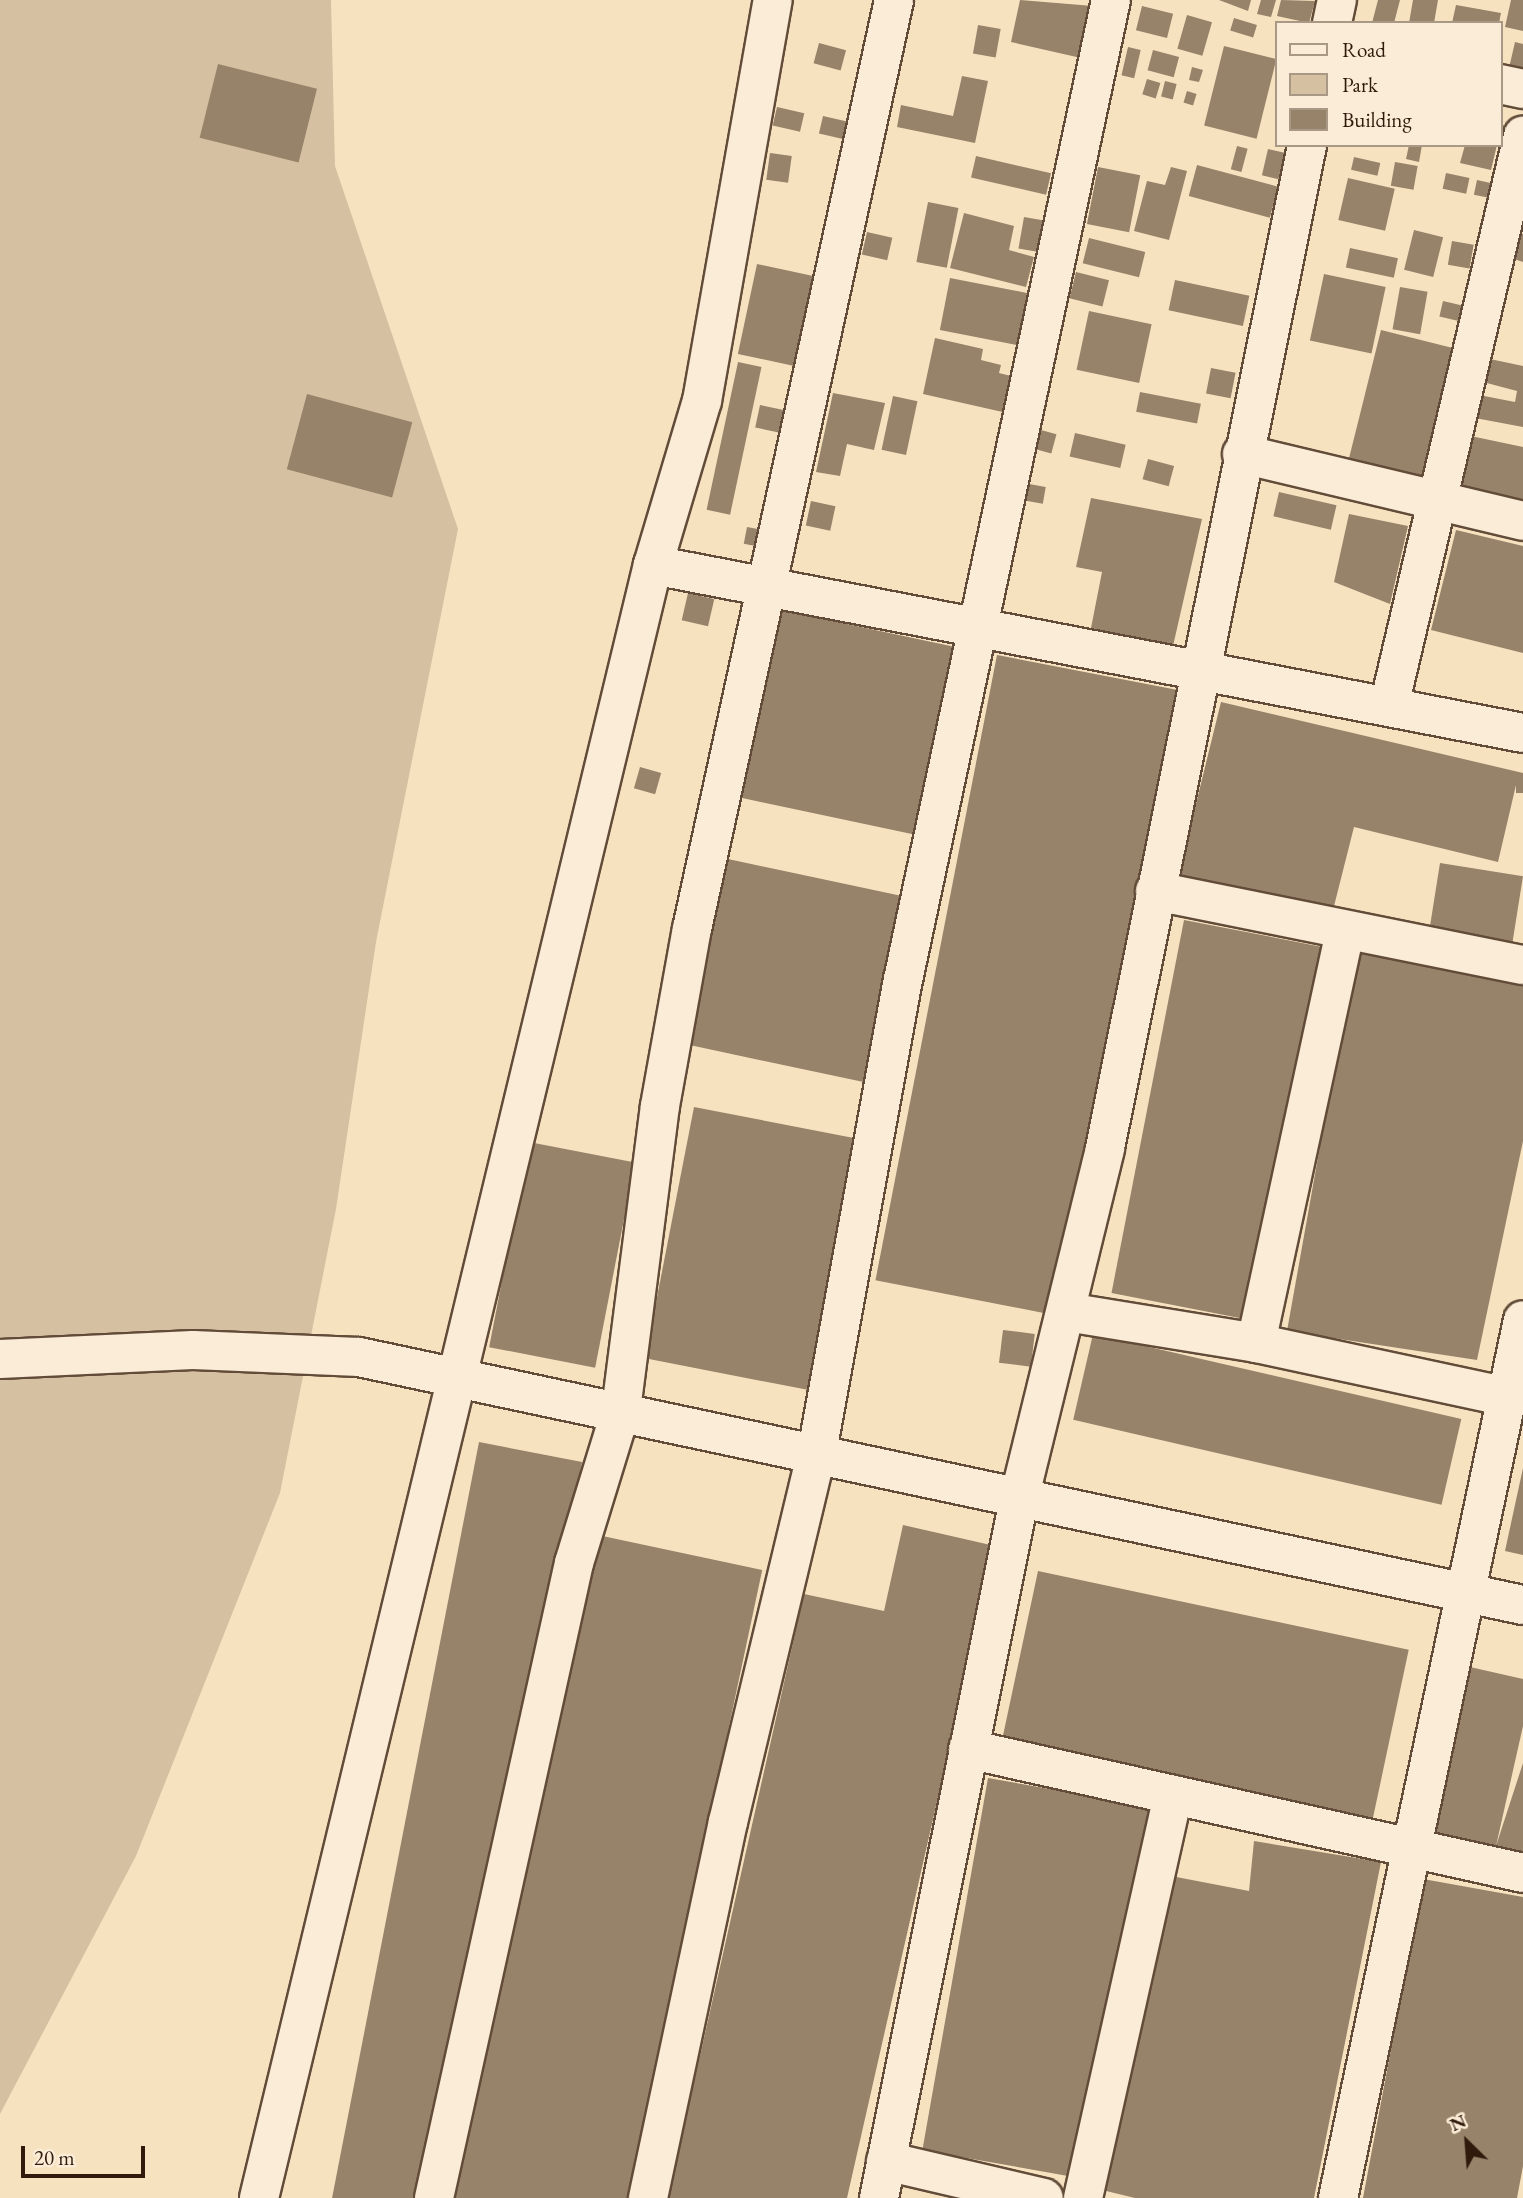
<!DOCTYPE html>
<html>
<head>
<meta charset="utf-8">
<style>
	body { margin:0 }
	#map { position:relative; width:1523px; height:2198px; overflow:hidden; background:#f7e2c0; font-family:"EB Garamond",serif }
	div>[style] { position:absolute }
	.green>* { inset:0; background:#d5c0a1 }
	.building>* { inset:0; background:#97826a; transform-origin:0 0 }
	.roads { filter:drop-shadow(2px 0 #624c39) drop-shadow(-2px 0 #624c39) drop-shadow(0 2px #624c39) drop-shadow(0 -2px #624c39) }
	.minor>* { height:38px; margin:-19px; padding:0 19px; transform-origin:19px; border-radius:19px; background:#faecd6 }
	.tertiary>* { height:38px; margin:-19px; padding:0 19px; transform-origin:19px; border-radius:19px; background:#faecd6 }
	span { translate:-50% -50%; white-space:nowrap; text-align:center; line-height:1.15; -webkit-text-stroke:5px #faecd6; paint-order:stroke }
	.legend { position:absolute; left:1275px; top:21px; width:228px; height:126px; box-sizing:border-box; background:#faecd6; border:2px solid #a99885; margin:0; padding:9px 12px; list-style:none; font-size:21px; color:#301a0c }
	.legend li { display:flex; align-items:center; gap:14px; height:35px }
	.legend b { width:35px; border:2px solid #a99885 }
	.north { position:absolute; left:1432px; top:2107px; width:70px; height:70px; -webkit-text-stroke:5px #faecd6; paint-order:stroke; rotate:335deg; font-size:19px; font-weight:700; line-height:28px; text-align:center; color:#301a0c }
	.north::after { content:''; display:block; margin:auto; width:24px; height:32px; background:#301a0c; clip-path:polygon(50% 0,100% 100%,50% 72%,0 100%) }
	.scale { position:absolute; left:21px; top:2146px; width:124px; height:32px; box-sizing:border-box; border:4px solid #301a0c; border-top:0; padding-left:9px; font-size:21px; line-height:24px; white-space:nowrap; color:#301a0c; -webkit-text-stroke:5px #faecd6; paint-order:stroke }
</style>
</head>
<body>
<div id="map">
	<div class="green">
		<div style="clip-path:polygon(0 0,331px 0,335px 166px,458px 529px,376px 942px,336px 1209px,280px 1493px,136px 1856px,0 2114px)"></div>
	</div>
	<div class="building">
		<div style="clip-path:polygon(1020px 0,1093px 6px,1081px 58px,1011px 42px)"></div>
		<div style="clip-path:polygon(1219px 0,1251px 0,1248px 11px)"></div>
		<div style="clip-path:polygon(1261px 0,1276px 0,1271px 17px,1257px 14px)"></div>
		<div style="clip-path:polygon(1281px 0,1315px 1px,1309px 23px,1277px 16px)"></div>
		<div style="clip-path:polygon(1378px 0,1400px 0,1394px 23px,1372px 23px)"></div>
		<div style="clip-path:polygon(1413px 0,1438px 0,1434px 23px,1409px 23px)"></div>
		<div style="clip-path:polygon(1511px 0,1523px 0,1523px 31px,1505px 27px)"></div>
		<div style="clip-path:polygon(1456px 5px,1501px 13px,1499px 23px,1452px 23px)"></div>
		<div style="left:1142px;top:6px;width:32px;height:25px;rotate:14deg"></div>
		<div style="left:1187px;top:15px;width:26px;height:35px;rotate:16deg"></div>
		<div style="left:1234px;top:18px;width:24px;height:13px;rotate:17deg"></div>
		<div style="left:978px;top:25px;width:23px;height:29px;rotate:10deg"></div>
		<div style="clip-path:polygon(1515px 42px,1523px 44px,1523px 72px,1509px 68px)"></div>
		<div style="left:819px;top:43px;width:28px;height:21px;rotate:15deg"></div>
		<div style="left:1224px;top:46px;width:54px;height:82px;rotate:14deg"></div>
		<div style="left:1128px;top:47px;width:13px;height:29px;rotate:13deg"></div>
		<div style="left:1153px;top:50px;width:27px;height:21px;rotate:15deg"></div>
		<div style="left:218px;top:64px;width:102px;height:76px;rotate:14deg"></div>
		<div style="clip-path:polygon(1192px 67px,1203px 70px,1199px 82px,1189px 80px)"></div>
		<div style="clip-path:polygon(962px 76px,988px 81px,975px 143px,897px 127px,901px 105px,953px 116px)"></div>
		<div style="left:1147px;top:79px;width:14px;height:16px;rotate:17deg"></div>
		<div style="left:1165px;top:81px;width:12px;height:16px;rotate:14deg"></div>
		<div style="left:1187px;top:91px;width:10px;height:12px;rotate:17deg"></div>
		<div style="left:777px;top:107px;width:28px;height:19px;rotate:13deg"></div>
		<div style="left:823px;top:116px;width:28px;height:18px;rotate:13deg"></div>
		<div style="clip-path:polygon(1409px 145px,1422px 145px,1419px 162px,1406px 159px)"></div>
		<div style="clip-path:polygon(1465px 145px,1497px 145px,1491px 170px,1460px 163px)"></div>
		<div style="left:1237px;top:146px;width:11px;height:24px;rotate:15deg"></div>
		<div style="left:1268px;top:149px;width:17px;height:27px;rotate:13deg"></div>
		<div style="left:770px;top:153px;width:22px;height:27px;rotate:8deg"></div>
		<div style="left:976px;top:156px;width:77px;height:22px;rotate:13deg"></div>
		<div style="left:1354px;top:157px;width:27px;height:13px;rotate:13deg"></div>
		<div style="left:1395px;top:162px;width:23px;height:24px;rotate:10deg"></div>
		<div style="left:1197px;top:165px;width:84px;height:32px;rotate:15deg"></div>
		<div style="left:1098px;top:167px;width:43px;height:58px;rotate:11deg"></div>
		<div style="clip-path:polygon(1171px 167px,1187px 171px,1169px 240px,1134px 231px,1147px 181px,1165px 185px)"></div>
		<div style="left:1446px;top:173px;width:24px;height:16px;rotate:12deg"></div>
		<div style="left:1348px;top:178px;width:48px;height:43px;rotate:13deg"></div>
		<div style="left:1477px;top:180px;width:14px;height:15px;rotate:12deg"></div>
		<div style="left:928px;top:202px;width:31px;height:61px;rotate:11deg"></div>
		<div style="clip-path:polygon(964px 213px,1014px 226px,1009px 250px,1034px 257px,1026px 287px,950px 268px)"></div>
		<div style="left:1024px;top:217px;width:22px;height:32px;rotate:10deg"></div>
		<div style="left:1414px;top:230px;width:30px;height:41px;rotate:14deg"></div>
		<div style="clip-path:polygon(1516px 231px,1523px 234px,1523px 262px,1508px 257px)"></div>
		<div style="left:867px;top:232px;width:26px;height:23px;rotate:13deg"></div>
		<div style="left:1089px;top:238px;width:58px;height:26px;rotate:14deg"></div>
		<div style="left:1452px;top:241px;width:22px;height:24px;rotate:10deg"></div>
		<div style="left:1350px;top:248px;width:49px;height:20px;rotate:12deg"></div>
		<div style="left:757px;top:264px;width:61px;height:92px;rotate:12deg"></div>
		<div style="left:1076px;top:272px;width:34px;height:27px;rotate:14deg"></div>
		<div style="left:1324px;top:274px;width:63px;height:68px;rotate:12deg"></div>
		<div style="left:950px;top:278px;width:82px;height:53px;rotate:11deg"></div>
		<div style="left:1175px;top:280px;width:76px;height:31px;rotate:12deg"></div>
		<div style="left:1400px;top:287px;width:28px;height:43px;rotate:10deg"></div>
		<div style="left:1443px;top:301px;width:23px;height:16px;rotate:13deg"></div>
		<div style="left:1089px;top:311px;width:64px;height:60px;rotate:12deg"></div>
		<div style="left:1381px;top:330px;width:77px;height:132px;rotate:14deg"></div>
		<div style="clip-path:polygon(935px 338px,983px 349px,981px 360px,1001px 365px,999px 373px,1015px 377px,1007px 413px,923px 394px)"></div>
		<div style="clip-path:polygon(1490px 359px,1523px 366px,1523px 427px,1475px 418px,1479px 395px,1515px 402px,1517px 391px,1483px 382px)"></div>
		<div style="left:738px;top:362px;width:24px;height:151px;rotate:12deg"></div>
		<div style="left:1211px;top:368px;width:25px;height:26px;rotate:11deg"></div>
		<div style="left:1140px;top:392px;width:62px;height:20px;rotate:11deg"></div>
		<div style="clip-path:polygon(833px 393px,885px 403px,874px 450px,847px 444px,840px 476px,816px 472px)"></div>
		<div style="left:307px;top:394px;width:109px;height:78px;rotate:15deg"></div>
		<div style="left:893px;top:396px;width:25px;height:55px;rotate:12deg"></div>
		<div style="left:760px;top:405px;width:29px;height:23px;rotate:12deg"></div>
		<div style="left:1041px;top:430px;width:16px;height:20px;rotate:15deg"></div>
		<div style="left:1075px;top:433px;width:52px;height:24px;rotate:13deg"></div>
		<div style="clip-path:polygon(1466px 435px,1523px 447px,1523px 513px,1452px 499px)"></div>
		<div style="left:1148px;top:459px;width:27px;height:21px;rotate:15deg"></div>
		<div style="left:1029px;top:484px;width:17px;height:17px;rotate:10deg"></div>
		<div style="left:1279px;top:492px;width:59px;height:25px;rotate:13deg"></div>
		<div style="clip-path:polygon(1091px 498px,1202px 519px,1173px 646px,1091px 628px,1102px 572px,1076px 567px)"></div>
		<div style="left:811px;top:501px;width:25px;height:25px;rotate:12deg"></div>
		<div style="clip-path:polygon(1349px 514px,1408px 526px,1390px 604px,1334px 582px)"></div>
		<div style="left:747px;top:527px;width:20px;height:17px;rotate:11deg"></div>
		<div style="clip-path:polygon(1456px 530px,1523px 546px,1523px 653px,1431px 630px)"></div>
		<div style="left:688px;top:593px;width:27px;height:28px;rotate:13deg"></div>
		<div style="left:781px;top:610px;width:183px;height:192px;rotate:12deg"></div>
		<div style="left:997px;top:655px;width:188px;height:637px;rotate:11deg"></div>
		<div style="clip-path:polygon(1221px 702px,1523px 773px,1523px 793px,1516px 793px,1516px 785px,1498px 862px,1354px 827px,1331px 918px,1177px 881px)"></div>
		<div style="left:640px;top:767px;width:22px;height:22px;rotate:16deg"></div>
		<div style="left:728px;top:859px;width:179px;height:190px;rotate:12deg"></div>
		<div style="left:1440px;top:863px;width:84px;height:73px;rotate:9deg"></div>
		<div style="left:1184px;top:920px;width:141px;height:380px;rotate:11deg"></div>
		<div style="clip-path:polygon(1356px 945px,1523px 976px,1523px 1141px,1477px 1360px,1287px 1331px)"></div>
		<div style="left:694px;top:1107px;width:172px;height:256px;rotate:11deg"></div>
		<div style="left:529px;top:1142px;width:108px;height:209px;rotate:11deg"></div>
		<div style="left:1003px;top:1330px;width:32px;height:33px;rotate:7deg"></div>
		<div style="left:1093px;top:1334px;width:378px;height:88px;rotate:13deg"></div>
		<div style="left:479px;top:1442px;width:105px;height:772px;rotate:11deg"></div>
		<div style="clip-path:polygon(1523px 1468px,1523px 1555px,1505px 1551px)"></div>
		<div style="clip-path:polygon(903px 1525px,995px 1546px,847px 2198px,668px 2198px,804px 1594px,884px 1611px)"></div>
		<div style="left:593px;top:1534px;width:173px;height:679px;rotate:12deg"></div>
		<div style="left:1038px;top:1571px;width:379px;height:181px;rotate:12deg"></div>
		<div style="clip-path:polygon(1470px 1667px,1523px 1679px,1523px 1726px,1496px 1846px,1523px 1763px,1523px 1856px,1431px 1837px)"></div>
		<div style="left:988px;top:1778px;width:165px;height:378px;rotate:10deg"></div>
		<div style="clip-path:polygon(1254px 1841px,1381px 1862px,1314px 2198px,1135px 2198px,1098px 2189px,1166px 1875px,1249px 1891px)"></div>
		<div style="clip-path:polygon(1423px 1879px,1523px 1897px,1523px 2166px,1517px 2198px,1363px 2198px)"></div>
	</div>
	<div class="roads">
		<div class="minor">
			<div style="left:1332px;top:23px;width:24px;rotate:-78deg"></div>
			<div style="left:1500px;top:84px;width:24px;rotate:12deg"></div>
			<div style="left:1242px;top:454px;width:289px;rotate:13.4deg"></div>
			<div style="left:653px;top:565px;width:886px;rotate:10.93deg"></div>
			<div style="left:1389px;top:706px;width:586px;rotate:-76.77deg"></div>
			<div style="left:1155px;top:891px;width:375px;rotate:11.4deg"></div>
			<div style="left:1067px;top:1312px;width:192px;rotate:9.3deg"></div>
			<div style="left:1256px;top:1343px;width:257px;rotate:12.1deg"></div>
			<div style="left:1256px;top:1343px;width:422px;rotate:-77.8deg"></div>
			<div style="left:968px;top:1749px;width:569px;rotate:12.59deg"></div>
			<div style="left:886px;top:2161px;width:162px;rotate:13.2deg"></div>
			<div style="left:259px;top:2198px;width:1680px;rotate:-76.44deg"></div>
			<div style="left:653px;top:565px;width:171px;rotate:-73.4deg"></div>
			<div style="left:702px;top:401px;width:407px;rotate:-80deg"></div>
			<div style="left:434px;top:2198px;width:650px;rotate:-77.57deg"></div>
			<div style="left:574px;top:1563px;width:160px;rotate:-72.9deg"></div>
			<div style="left:621px;top:1410px;width:306px;rotate:-82.7deg"></div>
			<div style="left:660px;top:1106px;width:180px;rotate:-79.8deg"></div>
			<div style="left:692px;top:929px;width:951px;rotate:-77.73deg"></div>
			<div style="left:648px;top:2198px;width:384px;rotate:-78deg"></div>
			<div style="left:728px;top:1822px;width:381px;rotate:-76.5deg"></div>
			<div style="left:817px;top:1452px;width:480px;rotate:-79.7deg"></div>
			<div style="left:903px;top:980px;width:1002px;rotate:-78.02deg"></div>
			<div style="left:879px;top:2198px;width:717px;rotate:-78.66deg"></div>
			<div style="left:1020px;top:1495px;width:357px;rotate:-76.2deg"></div>
			<div style="left:1105px;top:1148px;width:1023px;rotate:-78.61deg"></div>
			<div style="left:1083px;top:2198px;width:413px;rotate:-77.4deg"></div>
			<div style="left:1338px;top:2198px;width:897px;rotate:-78.1deg"></div>
		</div>
		<div class="tertiary">
			<div style="left:0;top:1359px;width:193px;rotate:-2.7deg"></div>
			<div style="left:193px;top:1350px;width:166px;rotate:2.4deg"></div>
			<div style="left:359px;top:1357px;width:1190px;rotate:12.03deg"></div>
		</div>
	</div>
	<ul class="legend">
	<li><b style="height:9px;background:#faecd6"></b>Road</li>
	<li><b style="height:19px;background:#d5c0a1"></b>Park</li>
	<li><b style="height:19px;background:#97826a"></b>Building</li>
	</ul>
	<div class="north">N</div>
	<div class="scale">20 m</div>
</div>
</body>
</html>
